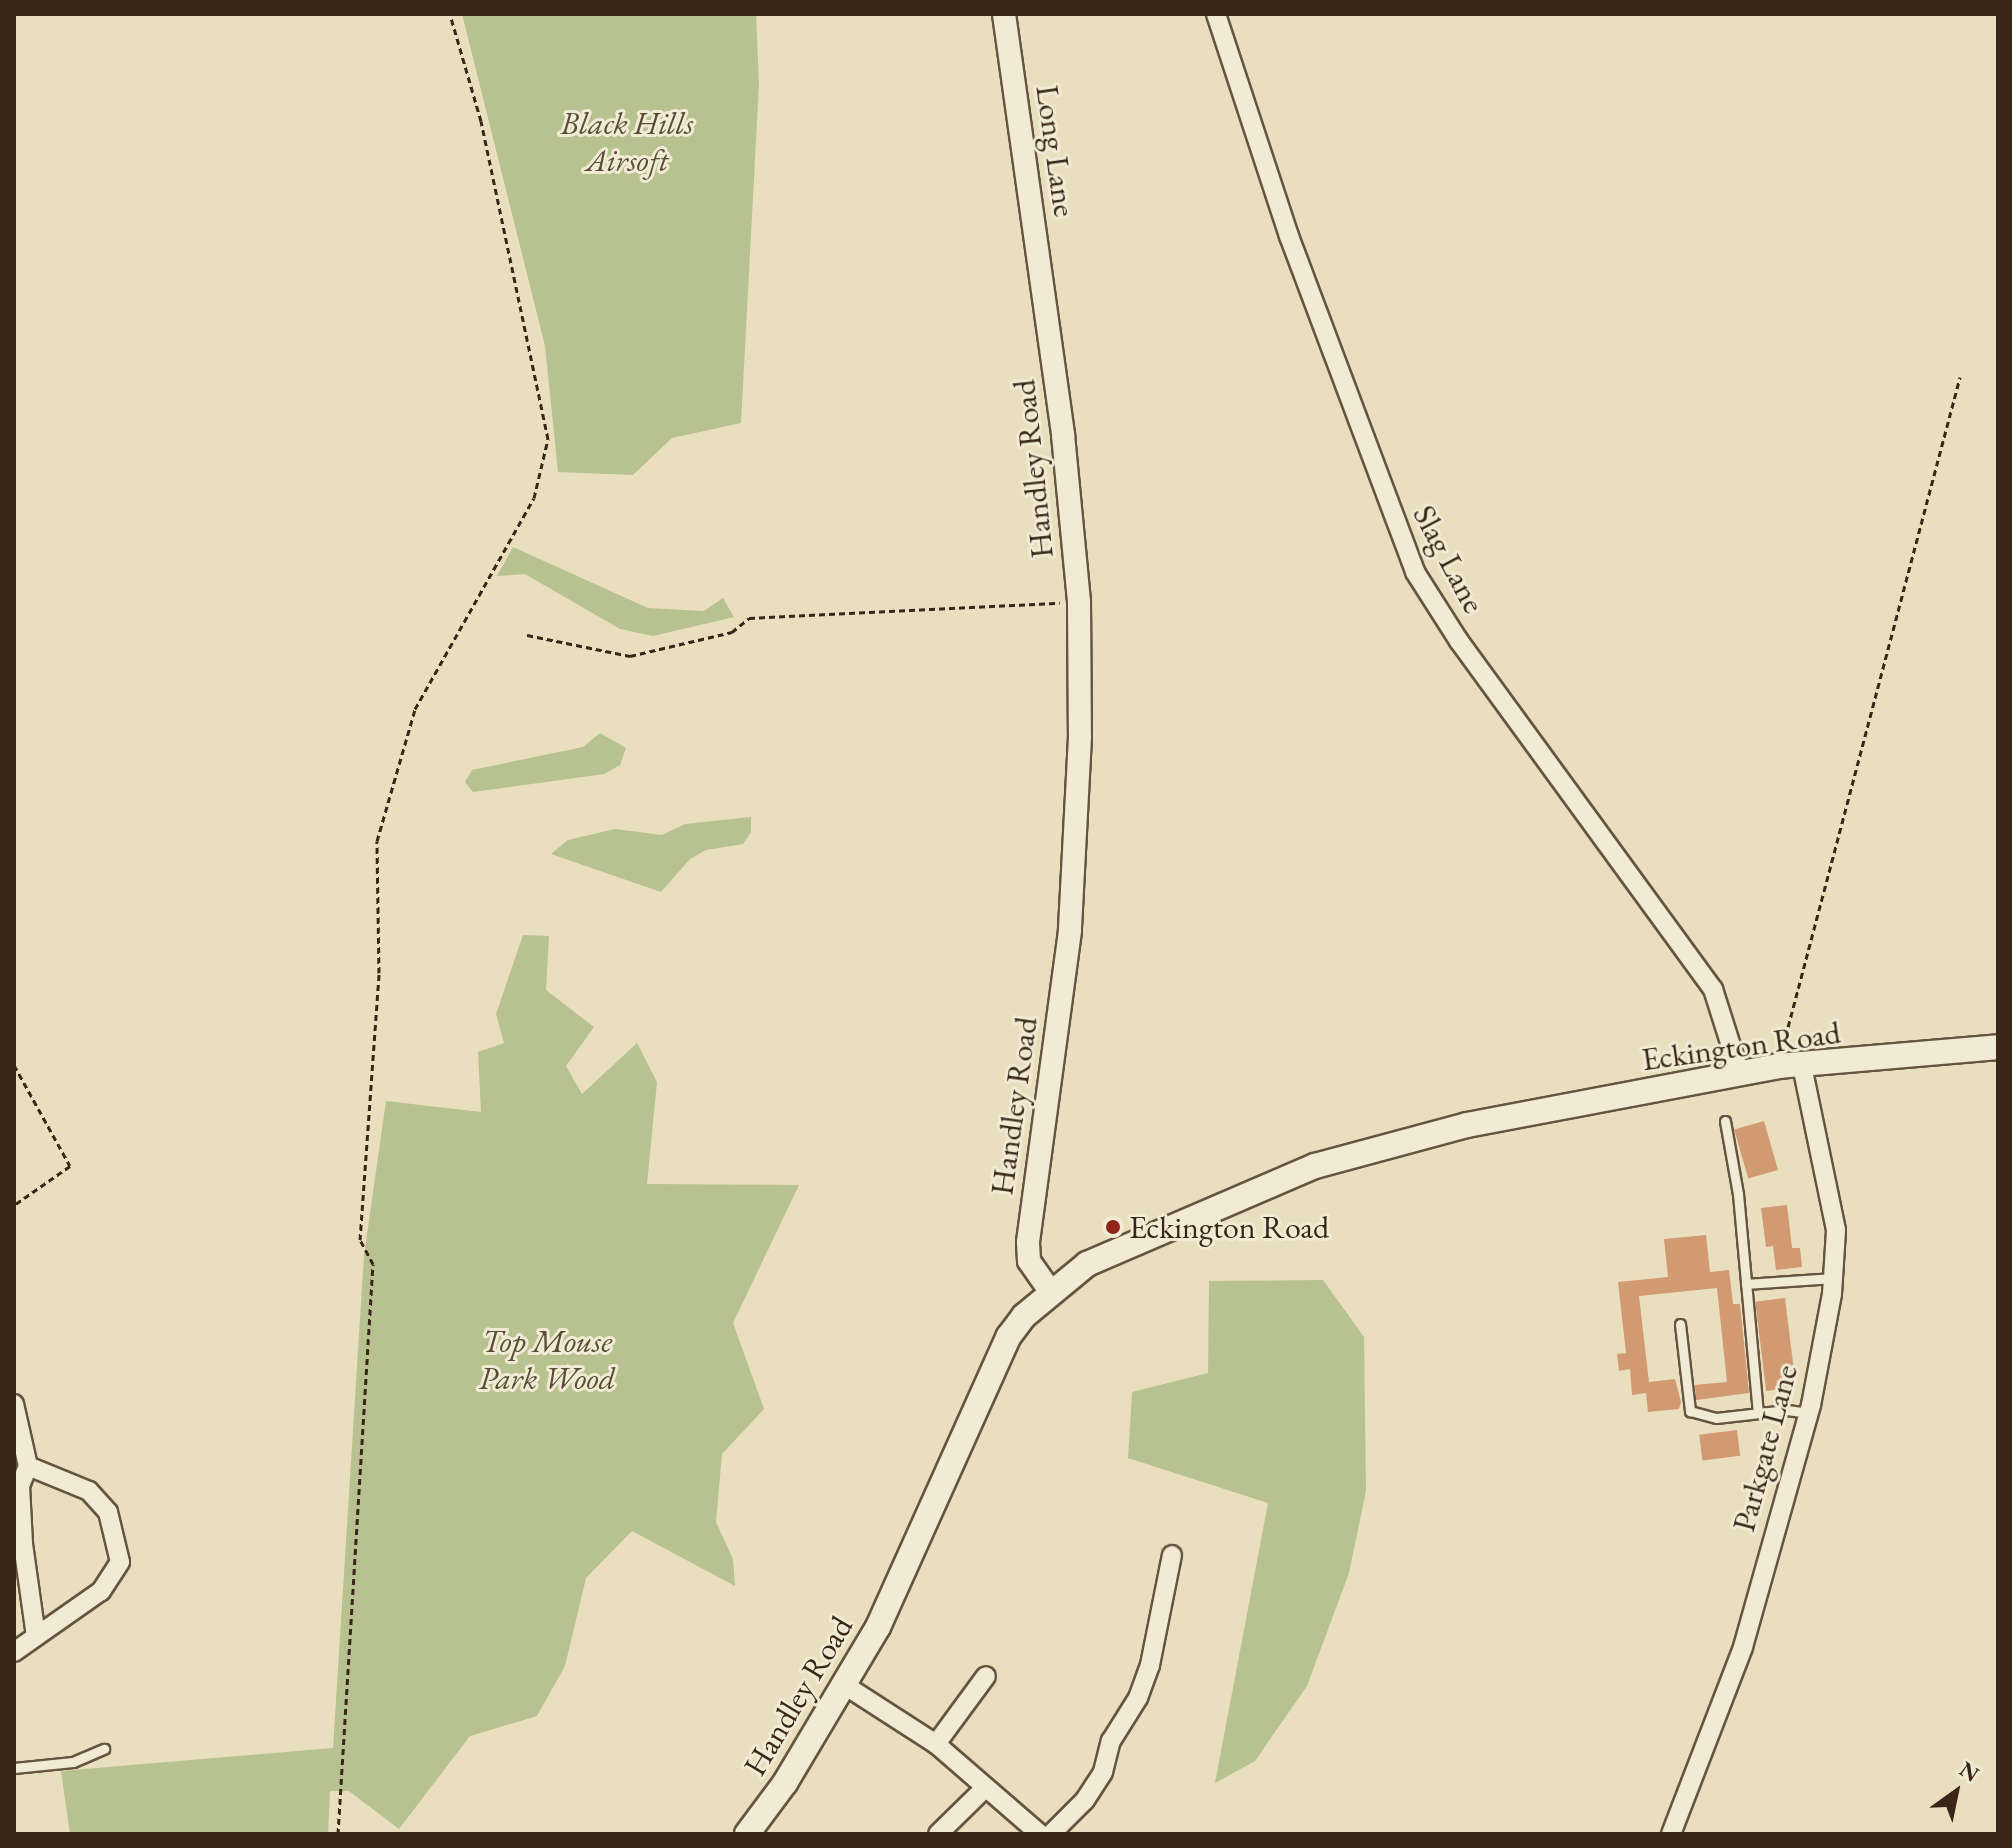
<!DOCTYPE html>
<html>
<head>
<meta charset="utf-8">
<style>
	body { margin:0 }
	#map { position:relative; width:2012px; height:1848px; overflow:hidden; background:#e9debd; font-family:"EB Garamond",serif }
	div>[style] { position:absolute }
	.green>* { inset:0; background:#b8c190 }
	.building>* { inset:0; background:#d19a72; transform-origin:0 0 }
	.path>* { height:3px; margin-top:-1.5px; transform-origin:0; background:repeating-linear-gradient(90deg,#392618 0 6px,transparent 0 10px) }
	.roads { filter:drop-shadow(2px 0 #655441) drop-shadow(-2px 0 #655441) drop-shadow(0 2px #655441) drop-shadow(0 -2px #655441) }
	.service>* { height:9px; margin:-4.5px; padding:0 4.5px; transform-origin:4.5px; border-radius:4.5px; background:#f1ead4 }
	.minor>* { height:18px; margin:-9px; padding:0 9px; transform-origin:9px; border-radius:9px; background:#f1ead4 }
	.tertiary>* { height:22px; margin:-11px; padding:0 11px; transform-origin:11px; border-radius:11px; background:#f1ead4 }
	.secondary>* { height:24px; margin:-12px; padding:0 12px; transform-origin:12px; border-radius:12px; background:#f1ead4 }
	.dots>* { width:22px; height:22px; translate:-50% -50%; box-sizing:border-box; border:4px solid #f1ead4; border-radius:50% }
	span { translate:-50% -50%; white-space:nowrap; text-align:center; line-height:1.15; -webkit-text-stroke:6px #f1ead4; paint-order:stroke }
	.park-label { font-size:32px; color:#594d36; font-style:italic }
	.street-label { font-size:32px; color:#392618 }
	.poi-label { font-size:32px; color:#392618 }
	.left { translate:0 -50%; text-align:left }
	.frame { position:absolute; inset:0; border:16px solid #392618; pointer-events:none }
	.north { position:absolute; left:1916px; top:1752px; width:80px; height:80px; -webkit-text-stroke:6px #f1ead4; paint-order:stroke; rotate:33deg; font-size:22px; font-weight:700; line-height:32px; text-align:center; color:#392618 }
	.north::after { content:''; display:block; margin:auto; width:28px; height:36px; background:#392618; clip-path:polygon(50% 0,100% 100%,50% 72%,0 100%) }
</style>
</head>
<body>
<div id="map">
	<div class="green">
		<div style="clip-path:polygon(462px 14px,756px 14px,759px 84px,741px 423px,672px 438px,633px 475px,558px 472px,545px 346px)"></div>
		<div style="clip-path:polygon(513px 547px,648px 608px,704px 611px,723px 598px,734px 617px,653px 636px,620px 629px,525px 574px,497px 576px)"></div>
		<div style="clip-path:polygon(600px 733px,626px 748px,620px 765px,604px 774px,473px 792px,465px 782px,472px 770px,583px 747px)"></div>
		<div style="clip-path:polygon(751px 817px,751px 832px,743px 844px,706px 850px,690px 859px,661px 892px,551px 854px,568px 840px,615px 829px,662px 835px,685px 824px)"></div>
		<div style="clip-path:polygon(523px 935px,549px 936px,546px 990px,594px 1027px,566px 1066px,582px 1094px,637px 1043px,657px 1082px,647px 1184px,799px 1185px,733px 1323px,764px 1409px,722px 1454px,716px 1522px,733px 1559px,735px 1586px,632px 1531px,586px 1578px,565px 1666px,537px 1716px,470px 1736px,399px 1829px,349px 1791px,330px 1791px,328px 1834px,70px 1834px,61px 1771px,333px 1748px,364px 1256px,386px 1101px,481px 1112px,478px 1052px,504px 1043px,496px 1014px)"></div>
		<div style="clip-path:polygon(1323px 1280px,1364px 1337px,1366px 1491px,1349px 1573px,1307px 1686px,1255px 1761px,1215px 1783px,1268px 1503px,1128px 1458px,1132px 1392px,1208px 1373px,1209px 1281px)"></div>
	</div>
	<div class="building">
		<div style="left:1764px;top:1121px;width:51px;height:31px;rotate:74deg"></div>
		<div style="clip-path:polygon(1787px 1205px,1792px 1248px,1800px 1248px,1802px 1267px,1776px 1270px,1773px 1246px,1766px 1247px,1761px 1208px)"></div>
		<div style="clip-path:polygon(1706px 1235px,1710px 1272px,1729px 1270px,1733px 1304px,1740px 1304px,1749px 1393px,1696px 1400px,1695px 1385px,1727px 1382px,1717px 1288px,1639px 1296px,1649px 1382px,1675px 1379px,1681px 1402px,1679px 1409px,1648px 1412px,1646px 1393px,1632px 1395px,1630px 1369px,1619px 1371px,1617px 1354px,1626px 1353px,1618px 1282px,1668px 1277px,1664px 1239px)"></div>
		<div style="left:1785px;top:1298px;width:90px;height:30px;rotate:83deg"></div>
		<div style="left:1737px;top:1430px;width:26px;height:38px;rotate:83deg"></div>
	</div>
	<div class="path">
		<div style="left:527px;top:635px;width:105px;rotate:11.5deg"></div>
		<div style="left:630px;top:656px;width:105px;rotate:-13.2deg"></div>
		<div style="left:732px;top:632px;width:22px;rotate:-39deg"></div>
		<div style="left:749px;top:618px;width:311px;rotate:-2.8deg"></div>
		<div style="left:1783px;top:1046px;width:692px;rotate:-75.18deg"></div>
		<div style="left:14px;top:1065px;width:115px;rotate:61deg"></div>
		<div style="left:70px;top:1166px;width:68px;rotate:145.1deg"></div>
		<div style="left:338px;top:1834px;width:571px;rotate:-86.49deg"></div>
		<div style="left:373px;top:1264px;width:27px;rotate:-118deg"></div>
		<div style="left:360px;top:1240px;width:268px;rotate:-85.9deg"></div>
		<div style="left:379px;top:973px;width:132px;rotate:-90.9deg"></div>
		<div style="left:377px;top:841px;width:137px;rotate:-73.9deg"></div>
		<div style="left:415px;top:709px;width:242px;rotate:-60.6deg"></div>
		<div style="left:534px;top:498px;width:61px;rotate:-76.7deg"></div>
		<div style="left:548px;top:439px;width:325px;rotate:-101.9deg"></div>
		<div style="left:481px;top:121px;width:111px;rotate:-106.2deg"></div>
	</div>
	<div class="roads">
		<div class="service">
			<div style="left:1725px;top:1121px;width:74px;rotate:79.9deg"></div>
			<div style="left:1738px;top:1194px;width:220px;rotate:84.8deg"></div>
			<div style="left:1746px;top:1284px;width:87px;rotate:-3.9deg"></div>
			<div style="left:1680px;top:1324px;width:88px;rotate:83.4deg"></div>
			<div style="left:1690px;top:1411px;width:27px;rotate:15deg"></div>
			<div style="left:1716px;top:1418px;width:71px;rotate:-6.4deg"></div>
			<div style="left:1787px;top:1410px;width:22px;rotate:8deg"></div>
			<div style="left:14px;top:1768px;width:59px;rotate:-5.8deg"></div>
			<div style="left:73px;top:1762px;width:34px;rotate:-23deg"></div>
		</div>
		<div class="minor">
			<div style="left:1216px;top:14px;width:234px;rotate:71.8deg"></div>
			<div style="left:1289px;top:236px;width:359px;rotate:69.4deg"></div>
			<div style="left:1415px;top:572px;width:82px;rotate:57.5deg"></div>
			<div style="left:1459px;top:641px;width:431px;rotate:53.9deg"></div>
			<div style="left:1713px;top:989px;width:89px;rotate:72.4deg"></div>
			<div style="left:14px;top:1404px;width:64px;rotate:77.3deg"></div>
			<div style="left:28px;top:1466px;width:66px;rotate:22.3deg"></div>
			<div style="left:89px;top:1491px;width:28px;rotate:48deg"></div>
			<div style="left:108px;top:1512px;width:51px;rotate:76.5deg"></div>
			<div style="left:120px;top:1562px;width:35px;rotate:123deg"></div>
			<div style="left:101px;top:1591px;width:106px;rotate:145deg"></div>
			<div style="left:28px;top:1466px;width:22px;rotate:112deg"></div>
			<div style="left:20px;top:1486px;width:58px;rotate:87deg"></div>
			<div style="left:23px;top:1544px;width:93px;rotate:82deg"></div>
			<div style="left:846px;top:1686px;width:107px;rotate:32.8deg"></div>
			<div style="left:936px;top:1744px;width:138px;rotate:40.9deg"></div>
			<div style="left:936px;top:1744px;width:84px;rotate:-53.7deg"></div>
			<div style="left:938px;top:1834px;width:64px;rotate:-44.4deg"></div>
			<div style="left:1051px;top:1834px;width:48px;rotate:-45deg"></div>
			<div style="left:1085px;top:1800px;width:33px;rotate:-57deg"></div>
			<div style="left:1103px;top:1772px;width:32px;rotate:-76deg"></div>
			<div style="left:1111px;top:1741px;width:51px;rotate:-57.9deg"></div>
			<div style="left:1138px;top:1698px;width:35px;rotate:-70deg"></div>
			<div style="left:1150px;top:1665px;width:112px;rotate:-78.7deg"></div>
			<div style="left:1671px;top:1834px;width:200px;rotate:-68.9deg"></div>
			<div style="left:1743px;top:1647px;width:251px;rotate:-74.3deg"></div>
			<div style="left:1811px;top:1405px;width:113px;rotate:-79.3deg"></div>
			<div style="left:1832px;top:1294px;width:64px;rotate:-86.4deg"></div>
			<div style="left:1836px;top:1230px;width:167px;rotate:-101.7deg"></div>
		</div>
		<div class="tertiary">
			<div style="left:1004px;top:14px;width:425px;rotate:82deg"></div>
			<div style="left:1063px;top:435px;width:168px;rotate:84.5deg"></div>
			<div style="left:1079px;top:602px;width:135px;rotate:89.6deg"></div>
			<div style="left:1080px;top:737px;width:194px;rotate:93deg"></div>
			<div style="left:1070px;top:931px;width:314px;rotate:97.7deg"></div>
			<div style="left:1028px;top:1242px;width:19px;rotate:87deg"></div>
			<div style="left:1029px;top:1261px;width:38px;rotate:55deg"></div>
		</div>
		<div class="secondary">
			<div style="left:747px;top:1834px;width:64px;rotate:-53.3deg"></div>
			<div style="left:785px;top:1783px;width:182px;rotate:-59.2deg"></div>
			<div style="left:878px;top:1627px;width:319px;rotate:-65.8deg"></div>
			<div style="left:1009px;top:1336px;width:25px;rotate:-53deg"></div>
			<div style="left:1024px;top:1316px;width:82px;rotate:-39.5deg"></div>
			<div style="left:1087px;top:1264px;width:248px;rotate:-23.3deg"></div>
			<div style="left:1315px;top:1166px;width:157px;rotate:-15.1deg"></div>
			<div style="left:1467px;top:1125px;width:317px;rotate:-10.7deg"></div>
			<div style="left:1778px;top:1066px;width:221px;rotate:-4.9deg"></div>
		</div>
	</div>
	<div class="dots">
		<div style="left:1113px;top:1227px;background:#8f2418"></div>
	</div>
	<div class="park-label">
		<span style="left:627px;top:142px">Black Hills<br>Airsoft</span>
		<span style="left:547px;top:1360px">Top Mouse<br>Park Wood</span>
	</div>
	<div class="street-label">
		<span style="left:1056px;top:151px;rotate:82deg">Long Lane</span>
		<span style="left:1033px;top:469px;rotate:-96deg">Handley Road</span>
		<span style="left:1449px;top:559px;rotate:62deg">Slag Lane</span>
		<span style="left:1741px;top:1046px;rotate:-8deg">Eckington Road</span>
		<span style="left:1014px;top:1106px;rotate:-82deg">Handley Road</span>
		<span style="left:1765px;top:1448px;rotate:-75deg">Parkgate Lane</span>
		<span style="left:798px;top:1696px;rotate:-59deg">Handley Road</span>
	</div>
	<div class="poi-label">
		<span class="left" style="left:1129px;top:1227px">Eckington Road</span>
	</div>
	<div class="frame"></div>
	<div class="north">N</div>
</div>
</body>
</html>
